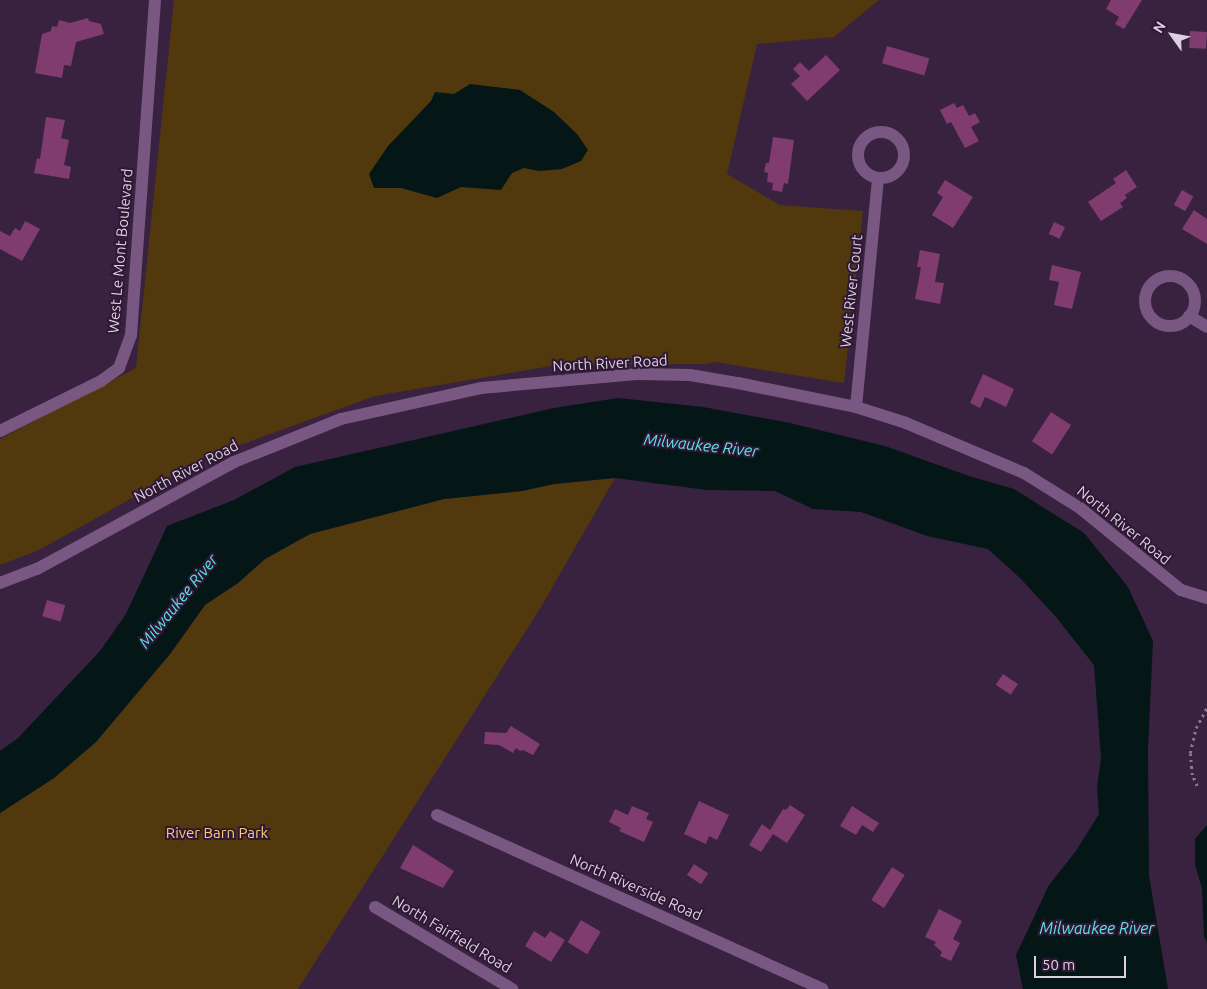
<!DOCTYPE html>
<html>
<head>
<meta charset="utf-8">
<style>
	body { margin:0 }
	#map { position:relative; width:1207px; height:989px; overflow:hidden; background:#38223f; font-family:Ubuntu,sans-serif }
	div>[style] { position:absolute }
	.green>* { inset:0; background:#52390d }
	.water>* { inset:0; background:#051616 }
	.building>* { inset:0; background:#803b6f; transform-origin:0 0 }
	.path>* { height:2.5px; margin-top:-1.25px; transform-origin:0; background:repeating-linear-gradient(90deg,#8a7890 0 2.5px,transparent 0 6.5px) }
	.minor>* { height:12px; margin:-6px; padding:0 6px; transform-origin:6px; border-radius:6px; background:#785783 }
	.minor>.ring { margin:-6px; padding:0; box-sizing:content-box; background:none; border:12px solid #785783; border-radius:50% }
	.tertiary>* { height:12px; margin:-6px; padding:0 6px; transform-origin:6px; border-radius:6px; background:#785783 }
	span { translate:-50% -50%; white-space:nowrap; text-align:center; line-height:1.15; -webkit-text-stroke:4px #2e1834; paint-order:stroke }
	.street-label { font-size:15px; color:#ddcfe2 }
	.park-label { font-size:15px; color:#feca77 }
	.water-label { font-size:16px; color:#5be3e7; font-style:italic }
	.north { position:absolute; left:1147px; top:10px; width:50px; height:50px; -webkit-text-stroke:4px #2e1834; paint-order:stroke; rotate:302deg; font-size:14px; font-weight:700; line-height:20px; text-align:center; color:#ddcfe2 }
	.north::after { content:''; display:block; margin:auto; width:18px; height:22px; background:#ddcfe2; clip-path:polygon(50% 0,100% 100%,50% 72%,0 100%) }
	.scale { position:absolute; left:1034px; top:956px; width:92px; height:22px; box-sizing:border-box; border:2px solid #ddcfe2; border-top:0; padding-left:6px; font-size:15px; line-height:18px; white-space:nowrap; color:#ddcfe2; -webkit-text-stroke:4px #2e1834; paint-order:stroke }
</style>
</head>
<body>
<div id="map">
	<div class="green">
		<div style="clip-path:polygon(174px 0,879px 0,834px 37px,757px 44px,727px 174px,780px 205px,863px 211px,844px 383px,715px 362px,706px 364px,563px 364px,375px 396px,204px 458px,39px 550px,0 565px,0 439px,136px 368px)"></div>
		<div style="clip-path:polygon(615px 478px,541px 607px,298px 989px,0 989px,0 813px,54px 778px,96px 742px,170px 654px,205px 605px,238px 583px,265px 559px,310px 534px,444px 499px,522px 491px,554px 484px)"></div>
	</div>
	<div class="water">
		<div style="clip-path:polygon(470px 84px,520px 90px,554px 112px,577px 134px,588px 150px,581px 161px,562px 169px,539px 171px,524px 168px,512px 173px,501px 190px,461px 187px,437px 198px,401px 188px,374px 188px,369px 174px,388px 146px,431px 101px,435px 92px,454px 94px)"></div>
		<div style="clip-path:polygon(618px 398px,703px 407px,790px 423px,885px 446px,969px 476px,1014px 489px,1084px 533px,1128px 587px,1153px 641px,1148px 749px,1149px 876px,1168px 989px,1023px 989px,1016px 955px,1049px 885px,1076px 851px,1099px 814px,1097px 787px,1101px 758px,1094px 665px,1056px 617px,1021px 579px,988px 549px,927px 536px,861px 512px,813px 509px,775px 491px,707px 490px,615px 478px,554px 484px,522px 491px,444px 499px,310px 534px,265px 559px,238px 583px,205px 605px,170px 654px,96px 742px,54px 778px,0 813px,0 751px,18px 738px,100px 651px,126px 614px,167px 526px,234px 500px,295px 467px,554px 408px)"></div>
		<div style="clip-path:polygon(1207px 825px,1207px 943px,1204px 936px,1202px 889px,1195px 864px,1195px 839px)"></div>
	</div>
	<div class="building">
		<div style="clip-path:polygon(1111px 0,1142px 0,1124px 29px,1115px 24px,1119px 17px,1106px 9px)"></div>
		<div style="clip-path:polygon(88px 18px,89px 21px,101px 24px,104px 34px,76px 42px,71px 66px,64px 65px,62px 78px,35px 73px,42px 34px,51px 31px,52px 26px,57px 27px,59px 20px,70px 23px)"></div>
		<div style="left:1190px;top:31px;width:17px;height:17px;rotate:3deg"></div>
		<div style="left:887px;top:46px;width:44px;height:18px;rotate:16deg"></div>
		<div style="clip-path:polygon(826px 55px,840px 70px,807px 101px,791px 84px,800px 76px,793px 69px,800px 62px,809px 71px)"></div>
		<div style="clip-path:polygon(954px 103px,957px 108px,963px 105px,969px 116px,975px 113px,980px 122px,971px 127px,979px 141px,965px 148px,951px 122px,947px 124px,940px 110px)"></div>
		<div style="clip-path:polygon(46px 117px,65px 120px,61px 138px,69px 140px,64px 165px,71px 167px,69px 179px,34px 173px,37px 158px,40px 159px)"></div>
		<div style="clip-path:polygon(773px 137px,794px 140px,788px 184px,784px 183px,782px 192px,772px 190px,773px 183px,767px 182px,768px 173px,764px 172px,766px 163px,769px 163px)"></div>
		<div style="clip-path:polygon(1126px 170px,1137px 187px,1125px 195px,1127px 198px,1120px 203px,1123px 207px,1101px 221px,1088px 202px,1116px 183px,1113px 179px)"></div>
		<div style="clip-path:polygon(945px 180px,973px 197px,953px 228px,932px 215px,943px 197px,937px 193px)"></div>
		<div style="left:1182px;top:190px;width:13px;height:17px;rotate:29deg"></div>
		<div style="clip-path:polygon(1194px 210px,1207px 219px,1207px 244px,1182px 229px)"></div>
		<div style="clip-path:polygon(25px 221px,40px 229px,22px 261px,0 249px,0 231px,10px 236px,15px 228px,20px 231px)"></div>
		<div style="left:1054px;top:222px;width:12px;height:13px;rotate:24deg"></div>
		<div style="clip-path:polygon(920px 250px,940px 254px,935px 282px,944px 283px,940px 304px,915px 299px,921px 267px,917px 267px)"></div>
		<div style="clip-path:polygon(1052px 265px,1081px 272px,1072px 309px,1054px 305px,1059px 282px,1049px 280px)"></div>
		<div style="clip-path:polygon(983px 374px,1014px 389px,1006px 407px,985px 397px,980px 408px,970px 403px)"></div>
		<div style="left:1051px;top:412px;width:24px;height:35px;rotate:33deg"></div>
		<div style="left:47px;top:600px;width:19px;height:17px;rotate:16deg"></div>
		<div style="left:1003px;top:674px;width:18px;height:13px;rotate:34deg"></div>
		<div style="clip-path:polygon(511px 726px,540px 744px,533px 755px,523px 750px,520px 751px,516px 748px,513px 753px,499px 745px,484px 744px,485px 732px,506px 733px)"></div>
		<div style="clip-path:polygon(699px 801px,729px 815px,717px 840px,709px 836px,706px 844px,684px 834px)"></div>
		<div style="clip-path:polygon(790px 805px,805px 815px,787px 843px,773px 834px,761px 852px,749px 845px,762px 824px,770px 830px,783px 809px,786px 810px)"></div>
		<div style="clip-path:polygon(632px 806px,649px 813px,646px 819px,653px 822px,644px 842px,619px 831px,621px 828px,609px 822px,615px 809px,628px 815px)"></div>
		<div style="clip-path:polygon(852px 806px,879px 823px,873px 832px,862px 825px,856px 835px,840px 826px)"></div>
		<div style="clip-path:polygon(413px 845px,454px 871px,443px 888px,400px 868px)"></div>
		<div style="left:694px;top:864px;width:17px;height:13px;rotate:33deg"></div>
		<div style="left:892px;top:867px;width:15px;height:39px;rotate:32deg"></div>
		<div style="clip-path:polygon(939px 909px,962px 921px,953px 939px,960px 943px,951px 961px,940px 956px,942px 952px,934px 945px,936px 942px,925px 937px)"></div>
		<div style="left:581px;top:920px;width:23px;height:26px;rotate:31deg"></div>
		<div style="clip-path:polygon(534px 931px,545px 938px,550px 931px,565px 940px,551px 962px,525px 946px)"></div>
	</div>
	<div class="path">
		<div style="left:1197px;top:786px;width:12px;rotate:-114deg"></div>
		<div style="left:1192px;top:775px;width:22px;rotate:-95deg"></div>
		<div style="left:1190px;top:753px;width:26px;rotate:-77deg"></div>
		<div style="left:1196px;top:728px;width:24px;rotate:-62deg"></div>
	</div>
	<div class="minor">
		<div class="ring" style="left:858px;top:132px;width:34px;height:34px"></div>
		<div class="ring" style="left:1145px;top:276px;width:38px;height:38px"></div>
		<div style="left:1189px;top:316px;width:21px;rotate:31deg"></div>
		<div style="left:856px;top:407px;width:230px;rotate:-84.5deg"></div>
		<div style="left:0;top:431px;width:113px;rotate:-26.3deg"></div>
		<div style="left:101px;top:381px;width:22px;rotate:-36deg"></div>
		<div style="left:119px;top:368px;width:35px;rotate:-70deg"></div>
		<div style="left:131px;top:335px;width:336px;rotate:-85.9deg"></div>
		<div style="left:437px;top:815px;width:423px;rotate:24.3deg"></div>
		<div style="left:375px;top:907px;width:160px;rotate:30.9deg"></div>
	</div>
	<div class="tertiary">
		<div style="left:0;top:583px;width:40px;rotate:-21deg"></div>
		<div style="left:37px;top:569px;width:224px;rotate:-28.5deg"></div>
		<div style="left:234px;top:462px;width:115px;rotate:-21.9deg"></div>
		<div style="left:341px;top:419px;width:143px;rotate:-12.5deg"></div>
		<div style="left:481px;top:388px;width:159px;rotate:-5.1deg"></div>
		<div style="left:639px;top:374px;width:51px;rotate:1.1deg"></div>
		<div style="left:690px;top:375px;width:49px;rotate:9.5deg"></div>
		<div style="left:738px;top:383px;width:120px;rotate:11.5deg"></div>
		<div style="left:856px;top:407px;width:52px;rotate:17.7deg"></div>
		<div style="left:906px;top:423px;width:128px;rotate:23deg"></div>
		<div style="left:1024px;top:473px;width:66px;rotate:32deg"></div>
		<div style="left:1080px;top:508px;width:130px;rotate:39.1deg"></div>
		<div style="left:1181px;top:590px;width:27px;rotate:17deg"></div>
	</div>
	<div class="street-label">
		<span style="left:120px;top:251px;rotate:-85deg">West Le Mont Boulevard</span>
		<span style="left:851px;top:291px;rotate:-84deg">West River Court</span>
		<span style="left:610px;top:363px;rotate:-3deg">North River Road</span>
		<span style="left:186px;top:471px;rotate:-28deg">North River Road</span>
		<span style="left:1124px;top:525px;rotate:39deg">North River Road</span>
		<span style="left:636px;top:887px;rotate:24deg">North Riverside Road</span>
		<span style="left:452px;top:934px;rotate:31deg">North Fairfield Road</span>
	</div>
	<div class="park-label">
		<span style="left:217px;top:833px">River Barn Park</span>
	</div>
	<div class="water-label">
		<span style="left:701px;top:445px;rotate:6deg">Milwaukee River</span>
		<span style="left:178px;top:601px;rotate:-51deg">Milwaukee River</span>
		<span style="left:1097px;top:928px">Milwaukee River</span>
	</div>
	<div class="north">N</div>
	<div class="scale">50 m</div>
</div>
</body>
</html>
